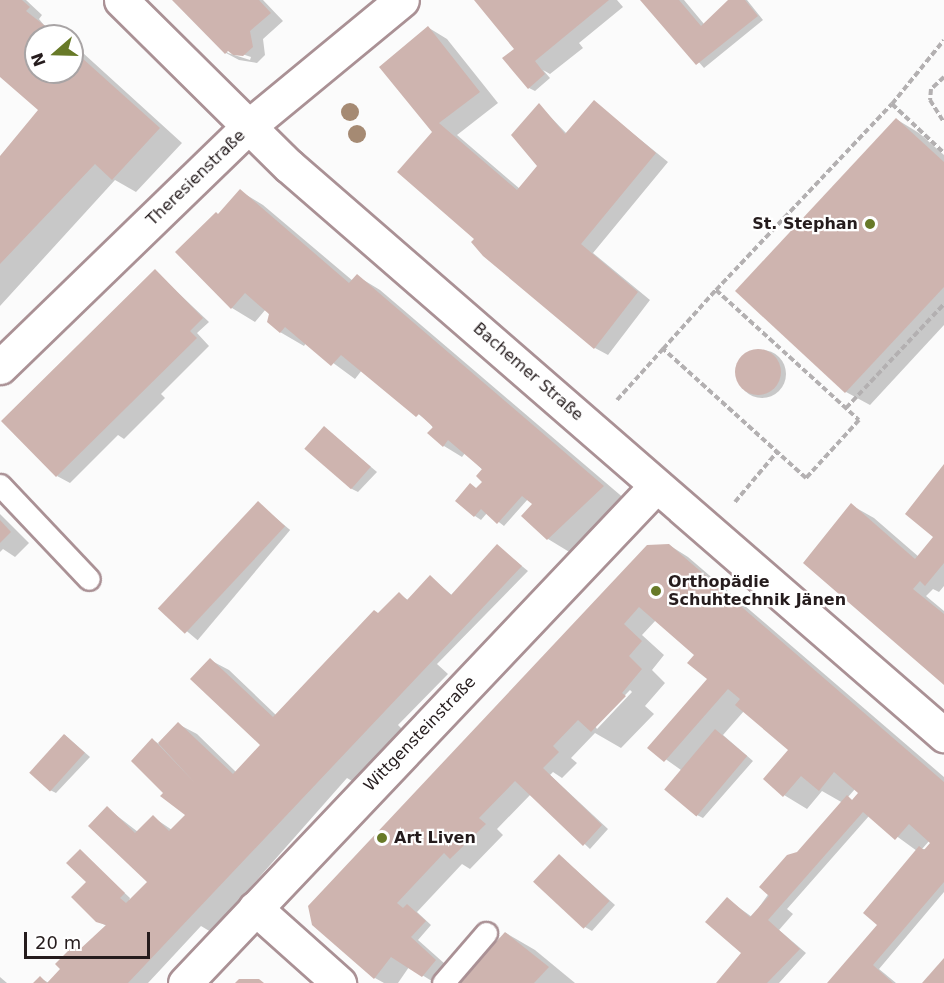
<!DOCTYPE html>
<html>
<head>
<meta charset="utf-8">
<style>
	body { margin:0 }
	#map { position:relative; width:944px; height:983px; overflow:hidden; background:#fbfbfb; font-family:"DejaVu Sans",sans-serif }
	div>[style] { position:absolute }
	.shadow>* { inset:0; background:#0003; transform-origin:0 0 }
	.round { border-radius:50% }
	.building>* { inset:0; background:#ceb4af; transform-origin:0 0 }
	.path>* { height:4px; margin-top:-2px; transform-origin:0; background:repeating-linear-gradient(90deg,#b3b0b1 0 6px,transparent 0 9px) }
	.roads { filter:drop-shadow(2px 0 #aa9195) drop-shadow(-2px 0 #aa9195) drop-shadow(0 2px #aa9195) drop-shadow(0 -2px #aa9195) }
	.service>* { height:21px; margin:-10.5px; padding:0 10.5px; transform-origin:10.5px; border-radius:10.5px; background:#fff }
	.minor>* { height:33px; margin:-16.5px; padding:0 16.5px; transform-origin:16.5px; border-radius:16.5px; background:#fff }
	.tertiary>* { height:33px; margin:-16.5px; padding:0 16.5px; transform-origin:16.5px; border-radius:16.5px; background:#fff }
	.trees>* { width:18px; height:18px; margin:-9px; border-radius:50%; background:#a58a73 }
	.dots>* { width:16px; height:16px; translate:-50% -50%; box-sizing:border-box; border:3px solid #fff; border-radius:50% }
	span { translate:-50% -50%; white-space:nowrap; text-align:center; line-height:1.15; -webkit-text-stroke:4.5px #fff; paint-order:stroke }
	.street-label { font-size:16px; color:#251c1d }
	.poi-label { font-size:16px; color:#251c1d; font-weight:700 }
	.right { translate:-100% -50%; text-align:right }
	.left { translate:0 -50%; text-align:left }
	.north { position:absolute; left:24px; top:24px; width:60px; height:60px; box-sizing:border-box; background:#fff; border:2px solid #a8a4a5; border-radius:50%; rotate:250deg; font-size:16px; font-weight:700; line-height:24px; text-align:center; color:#251c1d }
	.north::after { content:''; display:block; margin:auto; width:21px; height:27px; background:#687a28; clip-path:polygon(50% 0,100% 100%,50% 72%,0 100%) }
	.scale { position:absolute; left:24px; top:932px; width:126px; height:27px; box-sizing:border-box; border:3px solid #251c1d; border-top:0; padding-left:8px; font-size:18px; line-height:21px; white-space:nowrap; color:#251c1d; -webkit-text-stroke:4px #fff; paint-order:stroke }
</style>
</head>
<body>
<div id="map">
	<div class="shadow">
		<div style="clip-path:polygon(0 0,26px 0,42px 15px,39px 19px,44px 25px,64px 36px,36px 36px,36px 72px,72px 72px,72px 43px,182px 143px,136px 192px,115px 180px,0 306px,0 158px,40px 110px,0 75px)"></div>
		<div style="clip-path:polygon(evenodd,174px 0,263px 0,283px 21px,263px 39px,265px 55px,257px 63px,239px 60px,226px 53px,174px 0,224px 48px,251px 57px,250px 60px,228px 53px,224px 48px)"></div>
		<div style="clip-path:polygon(476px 0,617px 0,623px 7px,579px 43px,583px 48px,550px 74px,543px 70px,550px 78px,535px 91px,529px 88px,520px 50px)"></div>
		<div style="clip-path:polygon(644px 0,684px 0,704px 24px,731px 0,747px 0,763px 20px,704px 68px)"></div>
		<div style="clip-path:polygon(429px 28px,447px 39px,498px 103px,457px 135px,520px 189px,540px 166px,539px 105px,567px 134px,594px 102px,668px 162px,593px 253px,650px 300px,608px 355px,595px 348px,477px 238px,434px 132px)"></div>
		<div style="clip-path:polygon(896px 119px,919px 133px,944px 155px,944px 325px,870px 405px,846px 392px,737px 291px)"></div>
		<div style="clip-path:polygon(240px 191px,263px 205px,353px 281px,357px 276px,380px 290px,626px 500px,571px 553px,548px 539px,523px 516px,534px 504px,528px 499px,504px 526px,487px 513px,481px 520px,475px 516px,457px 501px,477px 489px,488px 475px,465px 453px,462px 457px,444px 446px,430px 423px,362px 370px,355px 379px,306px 343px,304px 346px,280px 332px,266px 309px,255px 322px,232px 308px,219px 216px)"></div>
		<div style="clip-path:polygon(155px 271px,209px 322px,197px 333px,209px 346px,161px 394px,165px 398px,124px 439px,118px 435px,70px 483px,57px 476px)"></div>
		<div class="round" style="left:738px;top:350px;width:48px;height:48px"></div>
		<div style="clip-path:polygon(325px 428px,377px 472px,358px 492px,352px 489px)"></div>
		<div style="clip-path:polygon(944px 467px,944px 586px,939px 592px,933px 589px,926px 596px,944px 611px,944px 683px,851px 505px,874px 518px,919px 557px,935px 537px)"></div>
		<div style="left:258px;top:503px;width:42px;height:144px;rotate:40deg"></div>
		<div style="clip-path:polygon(0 514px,29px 543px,15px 557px,3px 549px,0 552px)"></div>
		<div style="clip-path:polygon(evenodd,669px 545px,688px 557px,944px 777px,944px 892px,879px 969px,896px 983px,829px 983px,879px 925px,917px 851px,869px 816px,787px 909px,793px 914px,779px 930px,806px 953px,779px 983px,718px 983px,743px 953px,727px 899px,752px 917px,798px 853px,843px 803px,822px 791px,807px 809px,784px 795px,790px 750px,744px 711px,723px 735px,753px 761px,703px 818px,697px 815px,681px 770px,650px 748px,709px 679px,696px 654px,656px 620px,642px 635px,664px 655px,652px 670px,665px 683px,645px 706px,654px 714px,621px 748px,595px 733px,571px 758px,577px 763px,562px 778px,553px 772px,550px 775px,608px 829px,590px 849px,531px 794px,497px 829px,503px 835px,470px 869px,462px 864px,417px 912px,431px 925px,418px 940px,454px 972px,435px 983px,409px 967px,398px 983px,384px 983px,375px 978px,314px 925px,669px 545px,630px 690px,632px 692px,597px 729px,595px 726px,630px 690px,669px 545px,855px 789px,860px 793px,853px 801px,848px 797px,855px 789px,669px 545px,930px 840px,937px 849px,922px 849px,930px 840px)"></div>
		<div style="clip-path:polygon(497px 546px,528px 571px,437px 664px,448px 674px,398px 725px,402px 729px,352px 781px,347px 778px,211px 932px,201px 926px,148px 983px,35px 983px,40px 978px,49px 983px,62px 969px,73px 948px,80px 952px,107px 926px,97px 921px,80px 851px,130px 898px,128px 904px,149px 883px,107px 808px,138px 832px,153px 817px,172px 830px,187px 815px,165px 793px,153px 740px,159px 744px,178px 724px,197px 734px,236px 772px,262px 745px,210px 660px,229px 670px,276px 715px,399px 594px,408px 600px,430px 577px,453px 596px)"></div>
		<div style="clip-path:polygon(65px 735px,90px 757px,56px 793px,50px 790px)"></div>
		<div style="clip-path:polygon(559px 855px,615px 905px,592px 931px,585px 927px)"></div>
		<div style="clip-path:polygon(506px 933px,535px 950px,575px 983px,461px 983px)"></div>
		<div style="clip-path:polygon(0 977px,7px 983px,0 983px)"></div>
	</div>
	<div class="building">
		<div style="clip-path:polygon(0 0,22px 0,30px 7px,26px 11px,58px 36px,36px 36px,36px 72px,72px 72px,72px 49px,160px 128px,112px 180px,95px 164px,0 264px,0 156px,38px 110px,0 77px)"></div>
		<div style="clip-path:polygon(172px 0,259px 0,271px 13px,250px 31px,253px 47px,243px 56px,233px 55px,228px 51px,225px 54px)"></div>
		<div style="clip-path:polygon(474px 0,609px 0,535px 61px,545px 74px,528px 89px,502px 58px,514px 49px)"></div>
		<div style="clip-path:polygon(640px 0,679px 0,701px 26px,728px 0,745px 0,758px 16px,696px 65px)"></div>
		<div style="clip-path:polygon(428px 26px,480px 92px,439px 123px,517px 190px,537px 166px,511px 135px,539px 103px,565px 134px,594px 100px,656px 153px,581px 244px,638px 292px,594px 349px,483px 256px,471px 242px,474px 239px,397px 172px,432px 132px,379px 67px)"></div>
		<div style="clip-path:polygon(896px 118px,944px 162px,944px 287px,845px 393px,735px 291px)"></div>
		<div style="clip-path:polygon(240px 189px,349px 283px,357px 274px,604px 486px,547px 540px,521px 516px,532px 504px,522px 496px,497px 524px,481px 509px,474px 517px,455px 501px,470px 483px,476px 488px,482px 482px,476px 476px,482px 469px,448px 440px,443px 447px,427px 433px,433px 427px,419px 414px,416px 417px,341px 355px,331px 366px,285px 327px,280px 333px,267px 322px,269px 314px,245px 293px,231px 309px,175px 252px,216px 212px,218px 214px)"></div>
		<div style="clip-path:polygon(155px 269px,203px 318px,190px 331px,197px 338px,56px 477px,1px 421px)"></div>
		<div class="round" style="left:735px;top:349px;width:46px;height:46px"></div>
		<div style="left:324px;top:426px;width:62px;height:30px;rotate:41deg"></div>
		<div style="clip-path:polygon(944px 464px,944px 563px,925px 586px,920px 581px,913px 589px,944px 614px,944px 685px,803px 563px,851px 503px,915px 559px,933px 537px,905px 514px)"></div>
		<div style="left:258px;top:501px;width:37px;height:147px;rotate:43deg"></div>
		<div style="clip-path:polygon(0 520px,11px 532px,0 543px)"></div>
		<div style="clip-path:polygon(497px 544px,522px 566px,128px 983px,33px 983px,40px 976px,47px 983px,60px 969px,55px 964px,73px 946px,78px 951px,106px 925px,96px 922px,71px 897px,86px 882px,66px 863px,80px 849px,125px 893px,120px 898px,126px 903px,147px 882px,88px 826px,107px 806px,135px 833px,153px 815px,169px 831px,185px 815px,160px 796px,163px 793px,131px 761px,152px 738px,195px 783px,158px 743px,178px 722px,233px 774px,260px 745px,190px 679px,210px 658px,273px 717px,374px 610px,378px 613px,399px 592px,407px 600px,430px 575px,451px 595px)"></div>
		<div style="clip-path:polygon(669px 544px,944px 782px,944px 882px,873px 965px,893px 983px,827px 983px,877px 925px,863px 913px,919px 846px,924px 850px,930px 843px,909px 824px,895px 840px,863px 812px,768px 920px,800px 949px,767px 983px,716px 983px,741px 953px,705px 922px,727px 897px,750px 917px,769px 896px,759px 887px,787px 855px,797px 852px,847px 795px,852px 800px,858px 793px,834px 772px,819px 791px,801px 776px,783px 797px,763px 779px,788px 750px,735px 705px,740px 699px,728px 689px,664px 762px,647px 748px,707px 679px,687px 663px,694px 655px,639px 607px,624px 624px,642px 641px,629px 656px,642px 669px,622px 693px,626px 696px,591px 732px,578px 720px,553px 746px,559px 752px,543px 768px,602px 825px,583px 846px,515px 781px,479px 818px,486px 824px,450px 859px,444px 853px,397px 903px,403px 908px,407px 904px,426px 921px,411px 937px,436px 960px,422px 977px,391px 957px,374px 979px,312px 925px,308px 906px,647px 545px)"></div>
		<div style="left:715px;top:729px;width:42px;height:79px;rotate:40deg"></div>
		<div style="left:64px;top:734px;width:28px;height:52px;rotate:42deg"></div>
		<div style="left:559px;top:854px;width:69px;height:38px;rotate:43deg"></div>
		<div style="clip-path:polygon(505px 932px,549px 967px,534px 983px,459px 983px)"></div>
		<div style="clip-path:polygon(944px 958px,944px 983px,922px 983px)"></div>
		<div style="clip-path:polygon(239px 979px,259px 979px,264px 983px,235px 983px)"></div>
	</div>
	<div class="path">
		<div style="left:944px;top:77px;width:18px;rotate:137deg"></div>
		<div style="left:931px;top:89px;width:11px;rotate:95deg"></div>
		<div style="left:930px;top:100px;width:26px;rotate:58deg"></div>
		<div style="left:892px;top:104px;width:82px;rotate:-50.9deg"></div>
		<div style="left:716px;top:290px;width:193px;rotate:42.3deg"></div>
		<div style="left:859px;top:420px;width:79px;rotate:132.4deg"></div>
		<div style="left:806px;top:478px;width:193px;rotate:-137.9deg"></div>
		<div style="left:663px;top:349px;width:79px;rotate:-48.1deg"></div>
		<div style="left:716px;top:290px;width:256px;rotate:-46.6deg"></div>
		<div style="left:892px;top:104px;width:71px;rotate:43.3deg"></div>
		<div style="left:617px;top:400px;width:69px;rotate:-48deg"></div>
		<div style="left:846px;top:408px;width:143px;rotate:-46.7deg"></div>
		<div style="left:735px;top:502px;width:65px;rotate:-50deg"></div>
	</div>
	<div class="roads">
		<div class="service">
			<div style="left:0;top:485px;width:129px;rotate:46.6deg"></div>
			<div style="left:443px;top:983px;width:66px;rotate:-49.3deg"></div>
		</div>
		<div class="minor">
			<div style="left:0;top:367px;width:347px;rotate:-44.1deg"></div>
			<div style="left:249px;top:126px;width:198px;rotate:-39.5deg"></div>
			<div style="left:255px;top:908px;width:113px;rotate:41.8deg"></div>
			<div style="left:185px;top:983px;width:685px;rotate:-46.54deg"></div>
		</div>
		<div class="tertiary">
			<div style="left:121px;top:0;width:236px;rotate:44.7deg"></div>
			<div style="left:289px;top:166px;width:868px;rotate:40.98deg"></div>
		</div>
	</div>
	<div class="trees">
		<div style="left:350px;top:112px"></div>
		<div style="left:357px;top:134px"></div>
	</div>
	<div class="dots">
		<div style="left:870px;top:224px;background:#687a28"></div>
		<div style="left:656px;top:591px;background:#687a28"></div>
		<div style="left:382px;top:838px;background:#687a28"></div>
	</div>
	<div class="street-label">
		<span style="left:196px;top:178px;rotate:-44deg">Theresienstraße</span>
		<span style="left:528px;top:372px;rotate:41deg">Bachemer Straße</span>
		<span style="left:420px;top:734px;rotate:-46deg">Wittgensteinstraße</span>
	</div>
	<div class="poi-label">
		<span class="right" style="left:858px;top:224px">St. Stephan</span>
		<span class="left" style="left:668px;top:591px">Orthopädie<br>Schuhtechnik Jänen</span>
		<span class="left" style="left:394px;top:838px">Art Liven</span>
	</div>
	<div class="north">N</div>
	<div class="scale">20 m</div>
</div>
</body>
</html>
